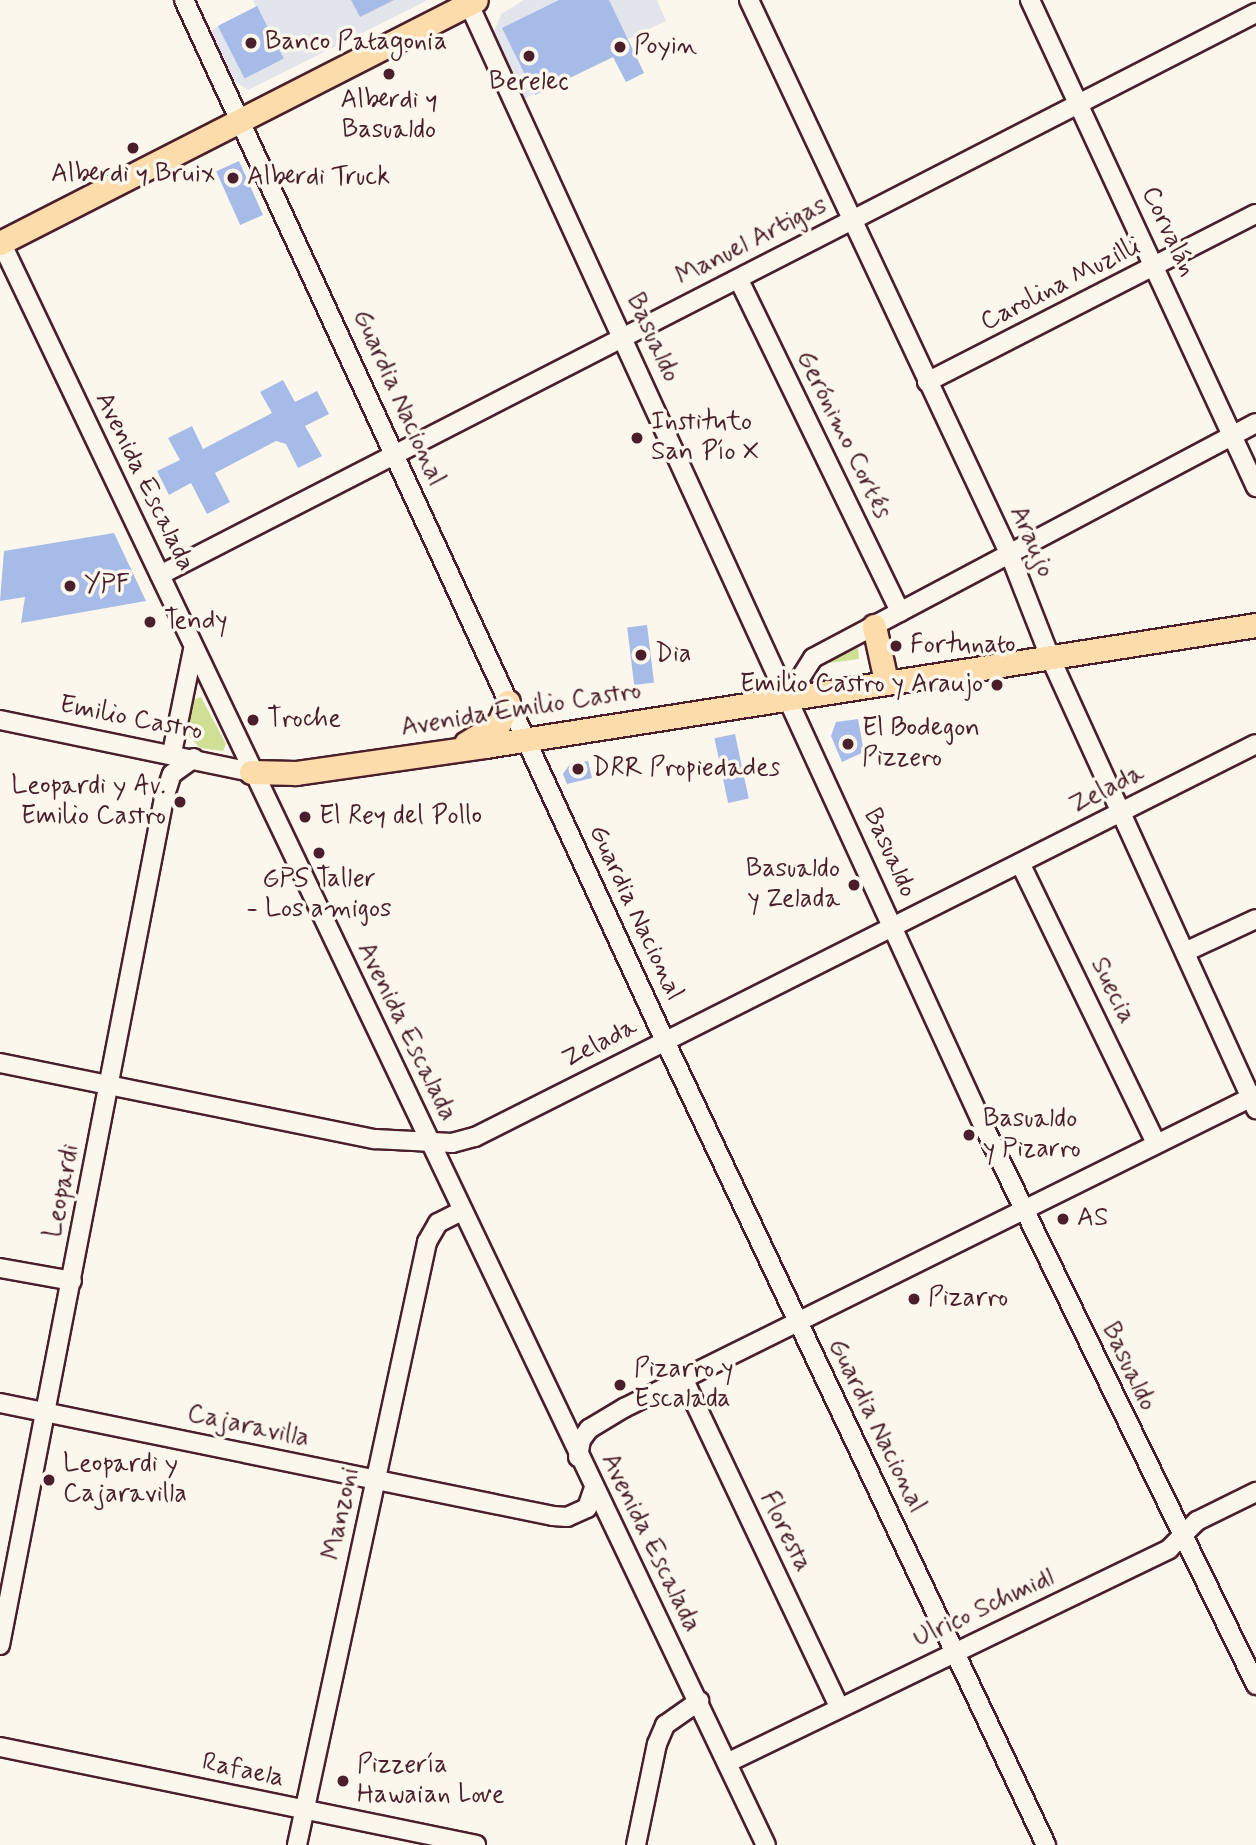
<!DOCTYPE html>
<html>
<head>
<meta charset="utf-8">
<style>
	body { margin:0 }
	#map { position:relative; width:1256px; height:1845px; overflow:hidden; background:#fbf7ec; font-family:Mynerve,sans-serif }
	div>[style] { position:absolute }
	.built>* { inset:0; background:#e2e5eb }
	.green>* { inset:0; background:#cfe094 }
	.building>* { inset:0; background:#a7bbe9; transform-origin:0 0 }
	.roads { filter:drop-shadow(2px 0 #4a1f2b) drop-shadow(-2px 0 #4a1f2b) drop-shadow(0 2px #4a1f2b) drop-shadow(0 -2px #4a1f2b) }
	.minor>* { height:18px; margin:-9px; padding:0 9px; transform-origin:9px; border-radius:9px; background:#fbf7ec }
	.major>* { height:23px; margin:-11.5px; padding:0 11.5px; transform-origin:11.5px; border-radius:11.5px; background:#fddcac }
	.dots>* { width:19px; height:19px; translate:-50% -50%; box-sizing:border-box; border:4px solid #fbf7ec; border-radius:50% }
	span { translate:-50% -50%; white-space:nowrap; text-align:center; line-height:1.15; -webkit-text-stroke:7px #fbf7ec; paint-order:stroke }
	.poi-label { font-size:26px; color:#4a1f2b }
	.left { translate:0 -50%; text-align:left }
	.right { translate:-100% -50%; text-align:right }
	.street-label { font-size:26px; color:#4a1f2b }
</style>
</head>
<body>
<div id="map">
	<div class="built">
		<div style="clip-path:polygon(253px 0,428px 0,248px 90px,234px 81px,209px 31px,256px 7px)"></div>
		<div style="clip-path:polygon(524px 0,657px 0,666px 21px,628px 39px,644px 73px,626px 82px,612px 55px,522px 100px,494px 32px,501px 14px)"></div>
	</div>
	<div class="green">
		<div style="clip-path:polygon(858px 648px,859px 659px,829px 663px,829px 661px)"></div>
		<div style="clip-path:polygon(201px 697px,226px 744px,223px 751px,200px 748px,188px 735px,193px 700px)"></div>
	</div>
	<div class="building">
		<div style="clip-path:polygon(351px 0,394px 0,360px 17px)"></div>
		<div style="clip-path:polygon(559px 0,609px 0,644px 73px,626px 82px,613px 57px,535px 95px,502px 28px)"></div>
		<div style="left:257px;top:6px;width:59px;height:44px;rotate:63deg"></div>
		<div style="left:239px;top:161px;width:59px;height:25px;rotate:66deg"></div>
		<div style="clip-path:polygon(283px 380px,295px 402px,317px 391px,329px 414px,305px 426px,322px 456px,298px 468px,286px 444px,276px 441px,215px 473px,230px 502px,207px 514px,191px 483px,169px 495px,157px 471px,180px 460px,168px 438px,192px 426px,203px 449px,272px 413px,260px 392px)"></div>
		<div style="clip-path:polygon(114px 533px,146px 601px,21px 623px,25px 597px,0 601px,4px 551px)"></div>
		<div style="left:647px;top:625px;width:58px;height:20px;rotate:83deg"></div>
		<div style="clip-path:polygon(858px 719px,864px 752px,842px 762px,831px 736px,836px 722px)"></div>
		<div style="left:735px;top:734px;width:66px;height:21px;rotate:78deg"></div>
		<div style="clip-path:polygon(588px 761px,592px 778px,567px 784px,563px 774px,570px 764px)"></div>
	</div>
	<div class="roads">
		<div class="minor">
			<div style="left:184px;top:0;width:1147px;rotate:65.2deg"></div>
			<div style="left:665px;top:1041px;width:890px;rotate:64.64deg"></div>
			<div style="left:467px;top:0;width:1240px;rotate:65.36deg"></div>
			<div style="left:984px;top:1127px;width:621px;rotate:64.01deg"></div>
			<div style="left:749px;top:0;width:613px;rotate:64.81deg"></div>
			<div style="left:1010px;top:555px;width:110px;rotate:68.6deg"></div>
			<div style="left:1050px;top:657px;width:497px;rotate:65.5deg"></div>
			<div style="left:1030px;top:0;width:537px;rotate:65.11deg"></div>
			<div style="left:0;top:240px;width:1778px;rotate:64.49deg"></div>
			<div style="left:739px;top:280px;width:369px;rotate:64.1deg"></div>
			<div style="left:927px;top:382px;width:369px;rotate:-27.1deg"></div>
			<div style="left:160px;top:575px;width:1232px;rotate:-27.15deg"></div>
			<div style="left:789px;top:696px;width:45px;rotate:-57.7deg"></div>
			<div style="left:813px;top:658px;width:501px;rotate:-27.94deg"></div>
			<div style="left:0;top:720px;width:256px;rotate:11.7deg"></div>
			<div style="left:172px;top:753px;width:105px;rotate:-78.5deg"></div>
			<div style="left:1020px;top:863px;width:311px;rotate:64.1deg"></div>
			<div style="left:1185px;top:952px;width:78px;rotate:-24.9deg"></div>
			<div style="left:0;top:1063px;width:383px;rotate:11.5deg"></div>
			<div style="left:375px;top:1139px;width:77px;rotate:3deg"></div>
			<div style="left:452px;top:1143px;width:24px;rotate:-15deg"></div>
			<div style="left:475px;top:1137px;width:874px;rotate:-26.71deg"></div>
			<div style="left:0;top:1268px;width:73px;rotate:10.2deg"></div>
			<div style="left:684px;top:1380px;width:361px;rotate:64.6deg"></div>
			<div style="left:0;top:1403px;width:564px;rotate:11.55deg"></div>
			<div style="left:553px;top:1516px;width:14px;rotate:4deg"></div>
			<div style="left:567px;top:1517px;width:22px;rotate:-24deg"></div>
			<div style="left:587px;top:1508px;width:21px;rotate:-71deg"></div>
			<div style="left:578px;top:1457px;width:17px;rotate:-80deg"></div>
			<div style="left:581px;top:1440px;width:14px;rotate:-54deg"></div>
			<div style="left:589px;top:1429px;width:41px;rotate:-31deg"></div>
			<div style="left:624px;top:1408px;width:705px;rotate:-26.35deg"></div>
			<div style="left:0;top:1645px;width:863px;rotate:-79.04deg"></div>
			<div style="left:164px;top:798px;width:25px;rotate:-72deg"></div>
			<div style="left:172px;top:774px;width:27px;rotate:-36deg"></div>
			<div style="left:0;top:1747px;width:486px;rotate:11.6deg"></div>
			<div style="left:727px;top:1763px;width:491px;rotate:-25.8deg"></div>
			<div style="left:1169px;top:1549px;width:40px;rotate:-45deg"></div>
			<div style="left:1197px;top:1521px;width:66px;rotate:-26.2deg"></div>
			<div style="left:297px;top:1845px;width:617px;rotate:-77.83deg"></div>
			<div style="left:427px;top:1242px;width:22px;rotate:-60deg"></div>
			<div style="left:438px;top:1223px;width:27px;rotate:-27deg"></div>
			<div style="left:636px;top:1845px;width:103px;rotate:-78.3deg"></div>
			<div style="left:657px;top:1744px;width:21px;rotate:-67deg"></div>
			<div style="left:665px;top:1725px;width:42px;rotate:-35.2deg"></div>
		</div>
		<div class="major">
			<div style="left:0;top:243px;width:534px;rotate:-27.04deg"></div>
			<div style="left:874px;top:626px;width:56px;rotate:77.7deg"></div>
			<div style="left:466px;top:743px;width:39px;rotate:-31deg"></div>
			<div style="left:499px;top:723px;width:23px;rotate:-67deg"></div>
			<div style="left:251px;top:772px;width:45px;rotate:1.3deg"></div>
			<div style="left:296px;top:773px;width:191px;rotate:-8.1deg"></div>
			<div style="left:485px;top:746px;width:780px;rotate:-8.92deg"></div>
		</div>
	</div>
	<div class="dots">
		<div style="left:251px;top:43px;background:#4a1f2b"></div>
		<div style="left:620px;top:47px;background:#4a1f2b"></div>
		<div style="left:529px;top:56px;background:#4a1f2b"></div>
		<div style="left:389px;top:74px;background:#4a1f2b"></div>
		<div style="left:133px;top:148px;background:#4a1f2b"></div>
		<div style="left:233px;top:178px;background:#4a1f2b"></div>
		<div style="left:637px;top:438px;background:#4a1f2b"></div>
		<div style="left:70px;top:586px;background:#4a1f2b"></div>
		<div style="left:150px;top:622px;background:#4a1f2b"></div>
		<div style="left:896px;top:646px;background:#4a1f2b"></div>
		<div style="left:641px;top:655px;background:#4a1f2b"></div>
		<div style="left:997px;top:685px;background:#4a1f2b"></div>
		<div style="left:253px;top:720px;background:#4a1f2b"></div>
		<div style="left:848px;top:744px;background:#4a1f2b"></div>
		<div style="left:578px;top:769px;background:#4a1f2b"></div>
		<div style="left:180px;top:802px;background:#4a1f2b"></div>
		<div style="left:305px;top:817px;background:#4a1f2b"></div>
		<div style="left:319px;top:853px;background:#4a1f2b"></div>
		<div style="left:854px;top:885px;background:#4a1f2b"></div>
		<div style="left:969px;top:1135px;background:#4a1f2b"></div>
		<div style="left:1063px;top:1219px;background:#4a1f2b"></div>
		<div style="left:914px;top:1299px;background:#4a1f2b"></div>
		<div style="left:620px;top:1385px;background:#4a1f2b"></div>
		<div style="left:49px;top:1480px;background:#4a1f2b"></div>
		<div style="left:343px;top:1781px;background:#4a1f2b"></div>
	</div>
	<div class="poi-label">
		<span class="left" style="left:265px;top:43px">Banco Patagonia</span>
		<span class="left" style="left:634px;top:47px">Poyin</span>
		<span style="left:529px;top:83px">Berelec</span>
		<span style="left:389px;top:116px">Alberdi y<br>Basualdo</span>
		<span style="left:133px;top:175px">Alberdi y Bruix</span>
		<span class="left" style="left:247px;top:178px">Alberdi Truck</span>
		<span class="left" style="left:651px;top:438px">Instituto<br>San Pío X</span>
		<span class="left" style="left:84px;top:586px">YPF</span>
		<span class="left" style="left:164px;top:622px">Tendy</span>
		<span class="left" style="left:910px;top:646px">Fortunato</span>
		<span class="left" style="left:655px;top:655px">Dia</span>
		<span class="right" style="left:983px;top:685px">Emilio Castro y Araujo</span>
		<span class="left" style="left:267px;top:720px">Troche</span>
		<span class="left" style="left:862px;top:744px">El Bodegon<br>Pizzero</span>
		<span class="left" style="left:592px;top:769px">DRR Propiedades</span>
		<span class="right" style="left:166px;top:802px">Leopardi y Av.<br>Emilio Castro</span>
		<span class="left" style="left:319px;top:817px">El Rey del Pollo</span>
		<span class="right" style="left:840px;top:885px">Basualdo<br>y Zelada</span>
		<span style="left:319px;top:895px">GPS Taller<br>- Los amigos</span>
		<span class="left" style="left:983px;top:1135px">Basualdo<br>y Pizarro</span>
		<span class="left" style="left:1077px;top:1219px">AS</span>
		<span class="left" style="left:928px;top:1299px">Pizarro</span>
		<span class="left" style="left:634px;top:1385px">Pizarro y<br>Escalada</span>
		<span class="left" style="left:63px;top:1480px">Leopardi y<br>Cajaravilla</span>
		<span class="left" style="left:357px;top:1781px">Pizzería<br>Hawaian Love</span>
	</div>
	<div class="street-label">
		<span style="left:1168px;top:232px;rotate:65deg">Corvalán</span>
		<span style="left:752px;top:242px;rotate:-27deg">Manuel Artigas</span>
		<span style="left:1061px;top:285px;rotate:-27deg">Carolina Muzilli</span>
		<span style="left:652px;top:338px;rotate:65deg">Basualdo</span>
		<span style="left:398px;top:398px;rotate:66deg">Guardia Nacional</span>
		<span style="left:843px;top:435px;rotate:64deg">Gerónimo Cortés</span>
		<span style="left:144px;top:482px;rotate:64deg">Avenida Escalada</span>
		<span style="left:1031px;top:542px;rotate:66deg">Araujo</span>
		<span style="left:521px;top:710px;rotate:-9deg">Avenida Emilio Castro</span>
		<span style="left:131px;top:719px;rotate:11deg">Emilio Castro</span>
		<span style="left:1107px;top:790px;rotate:-27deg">Zelada</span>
		<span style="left:889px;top:853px;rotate:66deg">Basualdo</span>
		<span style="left:635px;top:913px;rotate:65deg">Guardia Nacional</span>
		<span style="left:1112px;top:991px;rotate:64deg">Suecia</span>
		<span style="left:406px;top:1032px;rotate:64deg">Avenida Escalada</span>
		<span style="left:600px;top:1044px;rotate:-27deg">Zelada</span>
		<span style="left:63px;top:1191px;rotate:-79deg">Leopardi</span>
		<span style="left:1128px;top:1367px;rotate:64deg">Basualdo</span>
		<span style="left:876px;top:1426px;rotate:64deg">Guardia Nacional</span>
		<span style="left:248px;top:1427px;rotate:12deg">Cajaravilla</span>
		<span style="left:342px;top:1514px;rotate:-78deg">Manzoni</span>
		<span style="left:785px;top:1532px;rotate:64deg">Floresta</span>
		<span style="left:650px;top:1543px;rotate:64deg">Avenida Escalada</span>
		<span style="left:984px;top:1609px;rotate:-25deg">Ulrico Schmidl</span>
		<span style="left:243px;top:1771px;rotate:12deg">Rafaela</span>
	</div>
</div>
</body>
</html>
